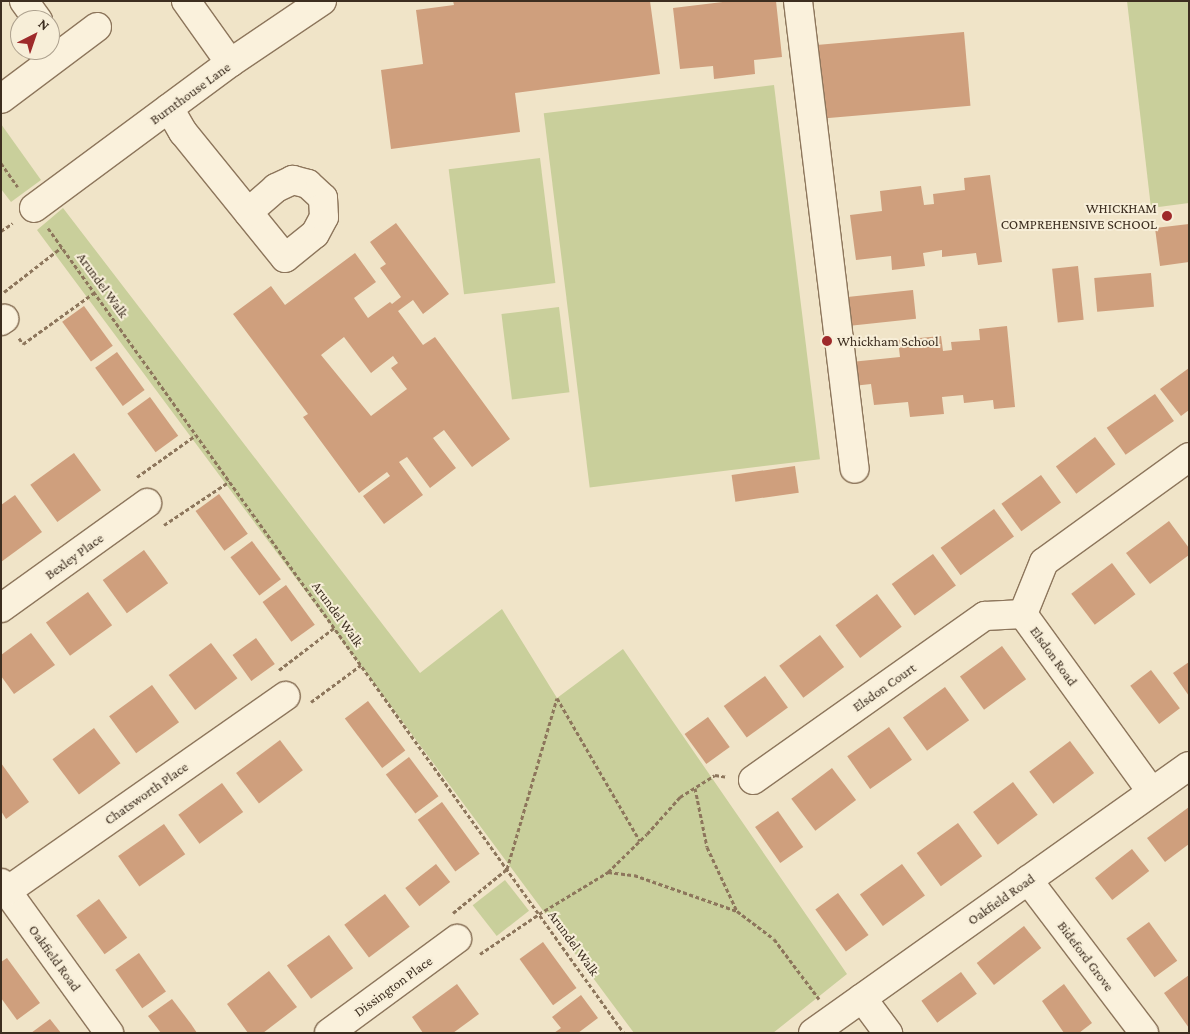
<!DOCTYPE html>
<html>
<head>
<meta charset="utf-8">
<style>
	body { margin:0 }
	#map { position:relative; width:1190px; height:1034px; overflow:hidden; background:#f0e4c8; font-family:"Crimson Pro",serif }
	div>[style] { position:absolute }
	.green>* { inset:0; background:#c9cf9b; transform-origin:0 0 }
	.building>* { inset:0; background:#cf9f7d; transform-origin:0 0 }
	.path>* { height:3px; margin-top:-1.5px; transform-origin:0; background:repeating-linear-gradient(90deg,#8d765c 0 4px,transparent 0 6.5px) }
	.roads { filter:drop-shadow(1px 0 #8d765c) drop-shadow(-1px 0 #8d765c) drop-shadow(0 1px #8d765c) drop-shadow(0 -1px #8d765c) }
	.minor>* { height:28px; margin:-14px; padding:0 14px; transform-origin:14px; border-radius:14px; background:#faf1dc }
	.dots>* { width:14px; height:14px; translate:-50% -50%; box-sizing:border-box; border:2px solid #f7eed8; border-radius:50% }
	span { translate:-50% -50%; white-space:nowrap; text-align:center; line-height:1.15; -webkit-text-stroke:4px #f7eed8; paint-order:stroke }
	.street-label { font-size:14px; color:#3d2e20 }
	.poi-label { font-size:14px; color:#3d2e20 }
	.right { translate:-100% -50%; text-align:right }
	.left { translate:0 -50%; text-align:left }
	.frame { position:absolute; inset:0; border:2px solid #3d2e20; pointer-events:none }
	.north { position:absolute; left:10px; top:10px; width:50px; height:50px; box-sizing:border-box; background:#f7eed8; border:1px solid #ada18e; border-radius:50%; rotate:41deg; font-size:14px; font-weight:700; line-height:20px; text-align:center; color:#3d2e20 }
	.north::after { content:''; display:block; margin:auto; width:18px; height:22px; background:#9e2a2b; clip-path:polygon(50% 0,100% 100%,50% 72%,0 100%) }
</style>
</head>
<body>
<div id="map">
	<div class="green">
		<div style="clip-path:polygon(1127px 1px,1189px 1px,1189px 203px,1151px 208px)"></div>
		<div style="left:774px;top:85px;width:377px;height:232px;rotate:83deg"></div>
		<div style="clip-path:polygon(1px 124px,41px 180px,11px 202px,1px 189px)"></div>
		<div style="left:540px;top:158px;width:126px;height:92px;rotate:83deg"></div>
		<div style="clip-path:polygon(63px 208px,420px 673px,502px 609px,557px 698px,623px 649px,847px 974px,773px 1033px,634px 1033px,37px 230px)"></div>
		<div style="left:559px;top:307px;width:86px;height:58px;rotate:83deg"></div>
		<div style="left:505px;top:880px;width:39px;height:41px;rotate:52deg"></div>
	</div>
	<div class="building">
		<div style="clip-path:polygon(453px 1px,650px 1px,660px 74px,515px 93px,520px 132px,391px 149px,381px 70px,423px 64px,416px 10px,454px 5px)"></div>
		<div style="clip-path:polygon(731px 1px,776px 1px,782px 57px,754px 60px,755px 74px,714px 79px,713px 66px,680px 69px,673px 8px)"></div>
		<div style="left:964px;top:32px;width:74px;height:148px;rotate:85deg"></div>
		<div style="clip-path:polygon(990px 175px,1002px 262px,978px 265px,976px 253px,942px 257px,942px 250px,923px 253px,925px 266px,892px 270px,891px 256px,856px 260px,850px 215px,882px 211px,880px 191px,921px 186px,924px 205px,934px 204px,933px 194px,965px 190px,964px 178px)"></div>
		<div style="clip-path:polygon(evenodd,396px 223px,449px 294px,423px 314px,413px 300px,398px 311px,423px 345px,435px 337px,510px 439px,472px 467px,444px 430px,433px 438px,456px 468px,430px 488px,407px 457px,399px 462px,423px 495px,384px 524px,363px 496px,390px 476px,387px 472px,359px 493px,303px 417px,308px 414px,233px 314px,271px 286px,285px 305px,355px 253px,376px 282px,354px 298px,368px 318px,390px 302px,392px 304px,401px 297px,380px 268px,386px 264px,370px 242px,396px 223px,344px 337px,371px 373px,393px 356px,398px 363px,391px 368px,407px 389px,371px 416px,321px 355px,344px 337px)"></div>
		<div style="clip-path:polygon(1189px 224px,1189px 262px,1160px 266px,1155px 228px)"></div>
		<div style="left:1078px;top:266px;width:54px;height:26px;rotate:84deg"></div>
		<div style="left:1151px;top:273px;width:34px;height:57px;rotate:85deg"></div>
		<div style="left:913px;top:290px;width:29px;height:66px;rotate:84deg"></div>
		<div style="left:84px;top:306px;width:49px;height:27px;rotate:54deg"></div>
		<div style="clip-path:polygon(1007px 326px,1015px 407px,994px 409px,993px 400px,964px 403px,963px 395px,942px 397px,944px 414px,910px 417px,908px 402px,874px 405px,871px 384px,853px 386px,851px 362px,900px 357px,898px 340px,941px 336px,943px 351px,952px 350px,951px 342px,980px 340px,979px 329px)"></div>
		<div style="left:117px;top:352px;width:47px;height:27px;rotate:54deg"></div>
		<div style="clip-path:polygon(1189px 368px,1189px 410px,1181px 416px,1160px 389px)"></div>
		<div style="left:1155px;top:394px;width:33px;height:59px;rotate:55deg"></div>
		<div style="left:150px;top:397px;width:48px;height:28px;rotate:54deg"></div>
		<div style="left:1095px;top:437px;width:34px;height:49px;rotate:53deg"></div>
		<div style="left:74px;top:453px;width:46px;height:54px;rotate:54deg"></div>
		<div style="left:795px;top:466px;width:27px;height:64px;rotate:82deg"></div>
		<div style="left:1041px;top:475px;width:34px;height:49px;rotate:54deg"></div>
		<div style="left:219px;top:494px;width:49px;height:29px;rotate:54deg"></div>
		<div style="clip-path:polygon(15px 495px,42px 532px,1px 562px,1px 505px)"></div>
		<div style="left:994px;top:509px;width:34px;height:66px;rotate:54deg"></div>
		<div style="clip-path:polygon(1169px 521px,1189px 548px,1189px 555px,1150px 584px,1126px 553px)"></div>
		<div style="left:252px;top:541px;width:48px;height:27px;rotate:53deg"></div>
		<div style="left:144px;top:550px;width:41px;height:51px;rotate:54deg"></div>
		<div style="left:933px;top:554px;width:39px;height:51px;rotate:54deg"></div>
		<div style="left:1112px;top:563px;width:39px;height:51px;rotate:53deg"></div>
		<div style="left:286px;top:585px;width:49px;height:29px;rotate:54deg"></div>
		<div style="left:88px;top:592px;width:41px;height:52px;rotate:54deg"></div>
		<div style="left:877px;top:594px;width:41px;height:52px;rotate:53deg"></div>
		<div style="clip-path:polygon(31px 633px,55px 665px,14px 694px,1px 676px,1px 655px)"></div>
		<div style="left:820px;top:635px;width:40px;height:51px;rotate:53deg"></div>
		<div style="left:256px;top:638px;width:32px;height:29px;rotate:54deg"></div>
		<div style="left:211px;top:643px;width:44px;height:53px;rotate:53deg"></div>
		<div style="left:1002px;top:646px;width:41px;height:52px;rotate:54deg"></div>
		<div style="clip-path:polygon(1189px 662px,1189px 696px,1173px 673px)"></div>
		<div style="left:1151px;top:670px;width:48px;height:26px;rotate:53deg"></div>
		<div style="left:765px;top:676px;width:39px;height:51px;rotate:54deg"></div>
		<div style="left:152px;top:685px;width:46px;height:53px;rotate:54deg"></div>
		<div style="left:945px;top:687px;width:41px;height:52px;rotate:54deg"></div>
		<div style="left:368px;top:701px;width:62px;height:29px;rotate:53deg"></div>
		<div style="left:708px;top:717px;width:37px;height:29px;rotate:54deg"></div>
		<div style="left:889px;top:727px;width:40px;height:51px;rotate:55deg"></div>
		<div style="left:94px;top:728px;width:44px;height:52px;rotate:53deg"></div>
		<div style="left:280px;top:740px;width:38px;height:55px;rotate:53deg"></div>
		<div style="left:1070px;top:741px;width:40px;height:51px;rotate:53deg"></div>
		<div style="left:409px;top:757px;width:49px;height:29px;rotate:53deg"></div>
		<div style="clip-path:polygon(1px 763px,29px 802px,6px 819px,1px 811px)"></div>
		<div style="left:832px;top:768px;width:40px;height:51px;rotate:53deg"></div>
		<div style="left:1013px;top:782px;width:41px;height:50px;rotate:53deg"></div>
		<div style="left:222px;top:783px;width:36px;height:54px;rotate:54deg"></div>
		<div style="left:442px;top:802px;width:64px;height:30px;rotate:54deg"></div>
		<div style="clip-path:polygon(1189px 807px,1189px 844px,1165px 862px,1147px 838px)"></div>
		<div style="left:778px;top:811px;width:44px;height:28px;rotate:55deg"></div>
		<div style="left:958px;top:823px;width:41px;height:51px;rotate:54deg"></div>
		<div style="left:164px;top:824px;width:37px;height:56px;rotate:55deg"></div>
		<div style="left:1132px;top:849px;width:28px;height:47px;rotate:52deg"></div>
		<div style="left:436px;top:864px;width:23px;height:39px;rotate:52deg"></div>
		<div style="left:902px;top:864px;width:39px;height:52px;rotate:54deg"></div>
		<div style="left:838px;top:893px;width:52px;height:28px;rotate:54deg"></div>
		<div style="left:385px;top:894px;width:41px;height:51px;rotate:53deg"></div>
		<div style="left:99px;top:899px;width:48px;height:28px;rotate:54deg"></div>
		<div style="left:1149px;top:922px;width:48px;height:28px;rotate:54deg"></div>
		<div style="left:1024px;top:926px;width:28px;height:60px;rotate:52deg"></div>
		<div style="left:329px;top:935px;width:41px;height:52px;rotate:54deg"></div>
		<div style="left:543px;top:942px;width:57px;height:29px;rotate:54deg"></div>
		<div style="left:139px;top:953px;width:47px;height:29px;rotate:55deg"></div>
		<div style="clip-path:polygon(7px 958px,40px 1003px,17px 1020px,1px 998px,1px 962px)"></div>
		<div style="clip-path:polygon(269px 971px,297px 1007px,263px 1033px,248px 1033px,227px 1004px)"></div>
		<div style="left:961px;top:972px;width:27px;height:49px;rotate:54deg"></div>
		<div style="clip-path:polygon(1189px 975px,1189px 1028px,1164px 993px)"></div>
		<div style="clip-path:polygon(457px 984px,479px 1014px,453px 1033px,423px 1033px,412px 1017px)"></div>
		<div style="clip-path:polygon(1064px 984px,1092px 1023px,1079px 1033px,1064px 1033px,1042px 1001px)"></div>
		<div style="clip-path:polygon(581px 995px,598px 1018px,578px 1033px,554px 1033px,561px 1028px,552px 1017px)"></div>
		<div style="clip-path:polygon(172px 999px,191px 1024px,197px 1033px,161px 1033px,148px 1016px)"></div>
		<div style="clip-path:polygon(50px 1019px,61px 1033px,31px 1033px)"></div>
	</div>
	<div class="path">
		<div style="left:1px;top:163px;width:29px;rotate:55deg"></div>
		<div style="left:48px;top:228px;width:990px;rotate:54.42deg"></div>
		<div style="left:1px;top:231px;width:14px;rotate:-34deg"></div>
		<div style="left:4px;top:292px;width:73px;rotate:-37.8deg"></div>
		<div style="left:19px;top:338px;width:7px;rotate:56deg"></div>
		<div style="left:23px;top:344px;width:89px;rotate:-35.8deg"></div>
		<div style="left:137px;top:477px;width:72px;rotate:-35.4deg"></div>
		<div style="left:164px;top:525px;width:79px;rotate:-33.7deg"></div>
		<div style="left:279px;top:670px;width:69px;rotate:-37.4deg"></div>
		<div style="left:311px;top:702px;width:62px;rotate:-36.5deg"></div>
		<div style="left:695px;top:788px;width:60px;rotate:78.5deg"></div>
		<div style="left:707px;top:847px;width:71px;rotate:64.9deg"></div>
		<div style="left:608px;top:872px;width:54px;rotate:-44.3deg"></div>
		<div style="left:647px;top:834px;width:50px;rotate:-48.3deg"></div>
		<div style="left:680px;top:797px;width:41px;rotate:-32.2deg"></div>
		<div style="left:715px;top:775px;width:12px;rotate:9deg"></div>
		<div style="left:453px;top:913px;width:70px;rotate:-39.2deg"></div>
		<div style="left:507px;top:869px;width:178px;rotate:-73.7deg"></div>
		<div style="left:557px;top:698px;width:165px;rotate:59.9deg"></div>
		<div style="left:480px;top:954px;width:71px;rotate:-34.1deg"></div>
		<div style="left:539px;top:914px;width:81px;rotate:-31.3deg"></div>
		<div style="left:608px;top:872px;width:26px;rotate:7deg"></div>
		<div style="left:634px;top:875px;width:109px;rotate:19.3deg"></div>
		<div style="left:737px;top:911px;width:46px;rotate:37.1deg"></div>
		<div style="left:774px;top:939px;width:75px;rotate:53.1deg"></div>
	</div>
	<div class="roads">
		<div class="minor">
			<div style="left:24px;top:1px;width:24px;rotate:54deg"></div>
			<div style="left:186px;top:1px;width:76px;rotate:54.6deg"></div>
			<div style="left:798px;top:1px;width:471px;rotate:83.1deg"></div>
			<div style="left:1px;top:99px;width:120px;rotate:-36.9deg"></div>
			<div style="left:169px;top:108px;width:28px;rotate:60deg"></div>
			<div style="left:183px;top:132px;width:162px;rotate:51deg"></div>
			<div style="left:285px;top:258px;width:38px;rotate:-39deg"></div>
			<div style="left:315px;top:234px;width:19px;rotate:-62deg"></div>
			<div style="left:324px;top:217px;width:19px;rotate:-93deg"></div>
			<div style="left:323px;top:198px;width:21px;rotate:-137deg"></div>
			<div style="left:308px;top:184px;width:16px;rotate:-165deg"></div>
			<div style="left:293px;top:180px;width:19px;rotate:155deg"></div>
			<div style="left:276px;top:188px;width:37px;rotate:139deg"></div>
			<div style="left:34px;top:208px;width:244px;rotate:-36.5deg"></div>
			<div style="left:230px;top:63px;width:111px;rotate:-34deg"></div>
			<div style="left:1px;top:321px;width:4px;rotate:-34deg"></div>
			<div style="left:1px;top:608px;width:180px;rotate:-35.7deg"></div>
			<div style="left:753px;top:780px;width:284px;rotate:-35.3deg"></div>
			<div style="left:985px;top:616px;width:38px;rotate:-3deg"></div>
			<div style="left:1151px;top:791px;width:218px;rotate:-125.9deg"></div>
			<div style="left:1023px;top:614px;width:56px;rotate:-68deg"></div>
			<div style="left:1044px;top:562px;width:179px;rotate:-35.9deg"></div>
			<div style="left:1028px;top:880px;width:192px;rotate:52.8deg"></div>
			<div style="left:1px;top:883px;width:185px;rotate:54.2deg"></div>
			<div style="left:7px;top:891px;width:340px;rotate:-35deg"></div>
			<div style="left:862px;top:998px;width:44px;rotate:53.4deg"></div>
			<div style="left:329px;top:1033px;width:159px;rotate:-36.3deg"></div>
			<div style="left:813px;top:1033px;width:461px;rotate:-35.4deg"></div>
		</div>
	</div>
	<div class="dots">
		<div style="left:1167px;top:216px;background:#9e2a2b"></div>
		<div style="left:827px;top:341px;background:#9e2a2b"></div>
	</div>
	<div class="street-label">
		<span style="left:190px;top:93px;rotate:-36deg">Burnthouse Lane</span>
		<span style="left:103px;top:285px;rotate:54deg">Arundel Walk</span>
		<span style="left:74px;top:556px;rotate:-36deg">Bexley Place</span>
		<span style="left:338px;top:614px;rotate:54deg">Arundel Walk</span>
		<span style="left:1054px;top:656px;rotate:54deg">Elsdon Road</span>
		<span style="left:884px;top:687px;rotate:-35deg">Elsdon Court</span>
		<span style="left:146px;top:793px;rotate:-35deg">Chatsworth Place</span>
		<span style="left:1001px;top:899px;rotate:-35deg">Oakfield Road</span>
		<span style="left:574px;top:943px;rotate:54deg">Arundel Walk</span>
		<span style="left:1086px;top:956px;rotate:53deg">Bideford Grove</span>
		<span style="left:55px;top:958px;rotate:54deg">Oakfield Road</span>
		<span style="left:393px;top:986px;rotate:-36deg">Dissington Place</span>
	</div>
	<div class="poi-label">
		<span class="right" style="left:1157px;top:216px">WHICKHAM<br>COMPREHENSIVE SCHOOL</span>
		<span class="left" style="left:837px;top:341px">Whickham School</span>
	</div>
	<div class="frame"></div>
	<div class="north">N</div>
</div>
</body>
</html>
